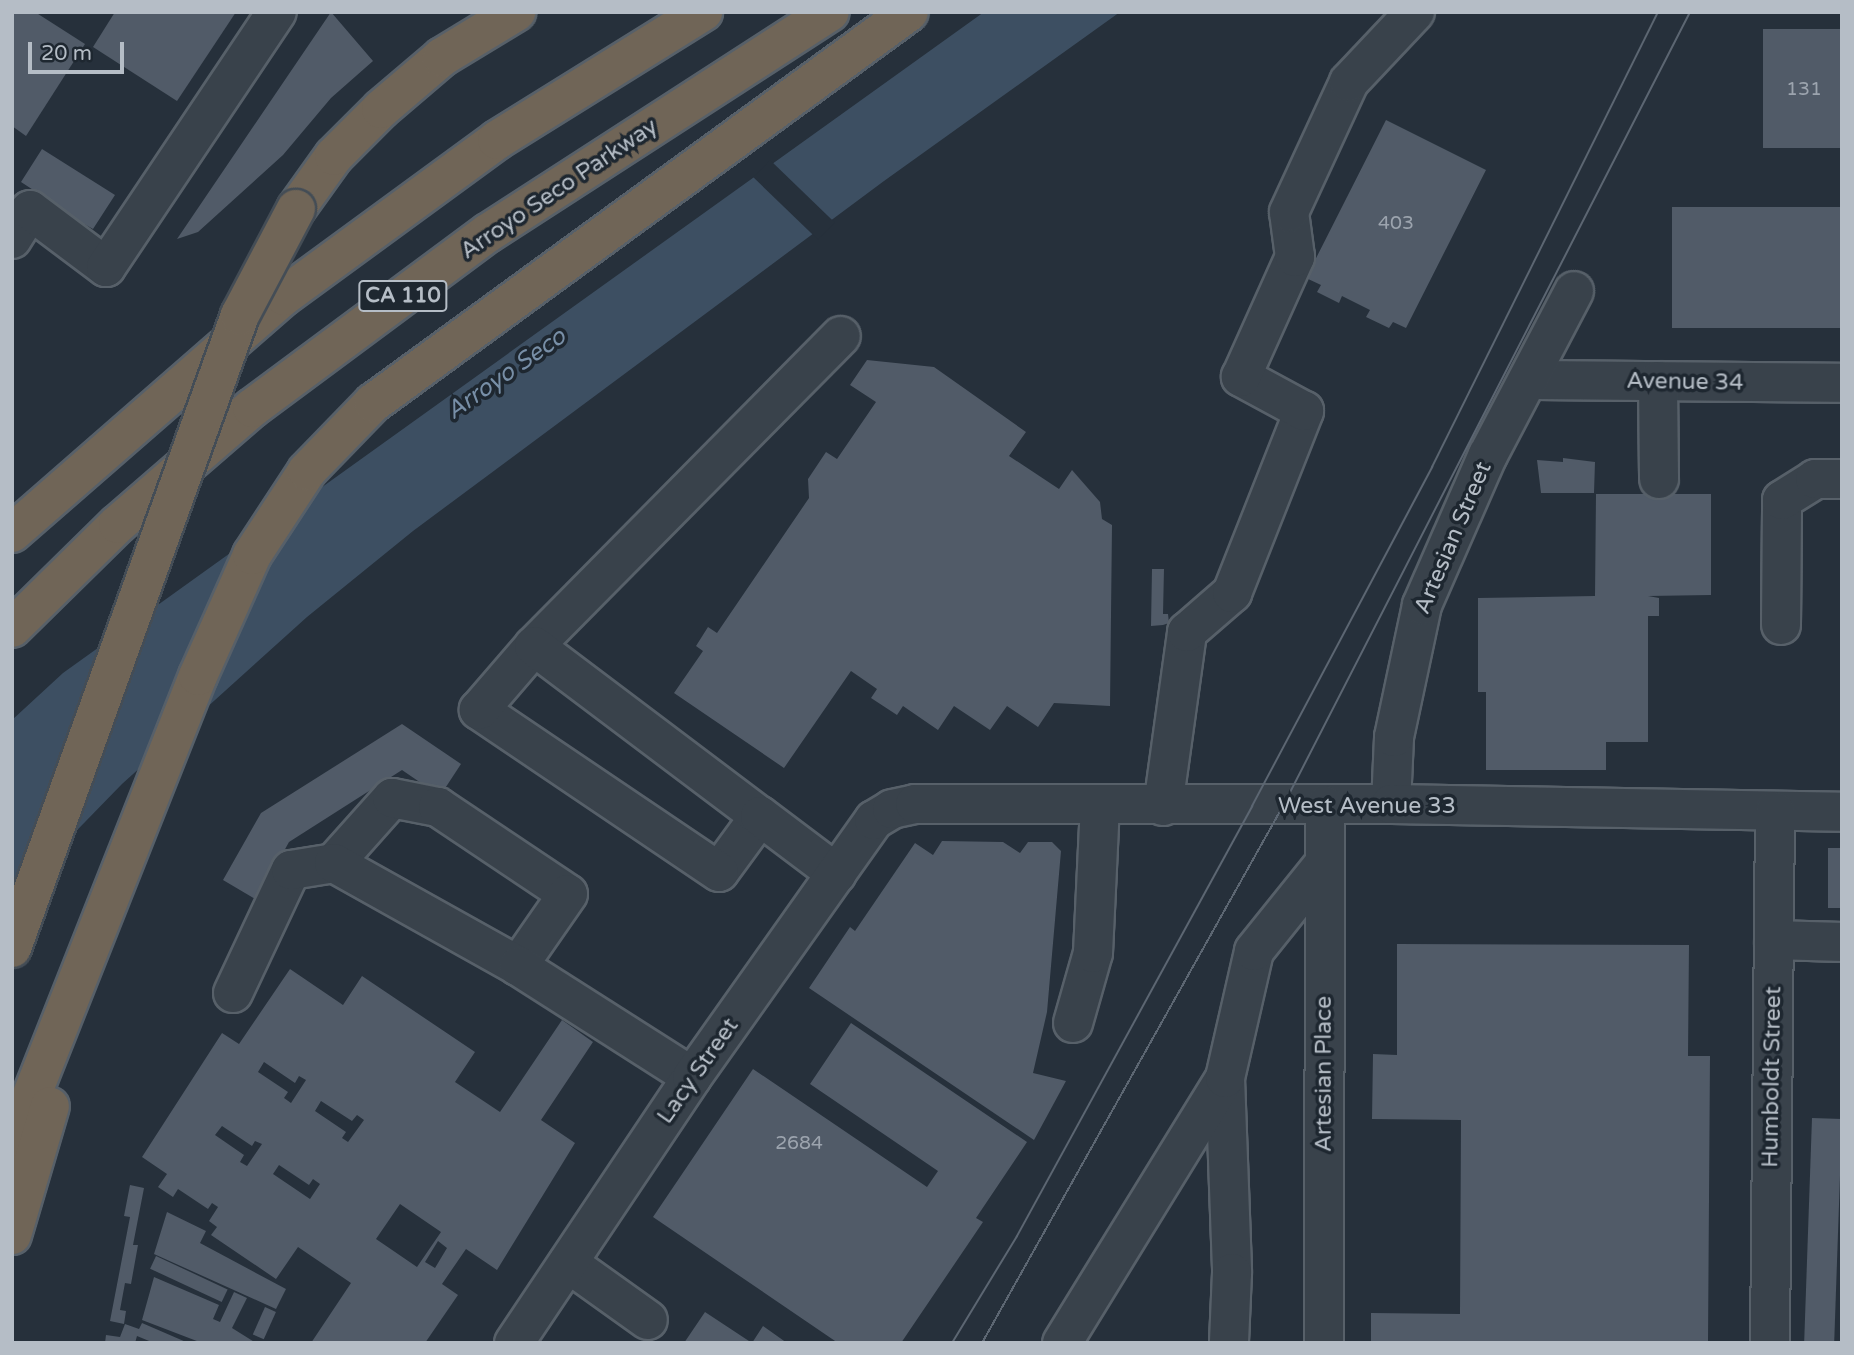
<!DOCTYPE html>
<html>
<head>
<meta charset="utf-8">
<style>
	body { margin:0 }
	#map { position:relative; width:1854px; height:1355px; overflow:hidden; background:#26303b; font-family:"Varela Round",sans-serif }
	div>[style] { position:absolute }
	.water>* { inset:0; background:#3d4f62 }
	.pier>* { inset:0; background:#26303b; transform-origin:0 0 }
	.building>* { inset:0; background:#515b68; transform-origin:0 0 }
	.roads { filter:drop-shadow(2px 0 #576069) drop-shadow(-2px 0 #576069) drop-shadow(0 2px #576069) drop-shadow(0 -2px #576069) }
	.minor>* { height:38px; margin:-19px; padding:0 19px; transform-origin:19px; border-radius:19px; background:#39424b }
	.highway>* { height:38px; margin:-19px; padding:0 19px; transform-origin:19px; border-radius:19px; background:#706557 }
	.tram>* { height:2px; margin:-1px; padding:0 1px; transform-origin:1px; border-radius:1px; background:#5c6672 }
	.bridges { filter:drop-shadow(2px 0 #444d56) drop-shadow(-2px 0 #444d56) drop-shadow(0 2px #444d56) drop-shadow(0 -2px #444d56) }
	.highway-bridge>* { height:38px; margin:-19px; padding:0 19px; transform-origin:19px; border-radius:19px; background:#706557 }
	span { translate:-50% -50%; white-space:nowrap; text-align:center; line-height:1.15; -webkit-text-stroke:7px #1e2730; paint-order:stroke }
	.number-label { font-size:19px; color:#9ca4ae }
	.number-label span { -webkit-text-stroke-width:0 }
	.shield-label span { padding:2px 5px; background:#1e2730; border:2px solid; border-radius:5px; -webkit-text-stroke-width:0 }
	.shield-label { font-size:21px; color:#b5bdc6; font-weight:700 }
	.street-label { font-size:23px; color:#b5bdc6 }
	.water-label { font-size:24px; color:#788fa7; font-style:italic }
	.frame { position:absolute; inset:0; border:14px solid #b5bdc6; pointer-events:none }
	.scale { position:absolute; left:28px; top:42px; width:96px; height:32px; box-sizing:border-box; border:4px solid #b5bdc6; border-top:0; padding-left:9px; font-size:21px; line-height:24px; white-space:nowrap; color:#b5bdc6; -webkit-text-stroke:5px #1e2730; paint-order:stroke }
</style>
</head>
<body>
<div id="map">
	<div class="water">
		<div style="clip-path:polygon(984px 12px,1120px 12px,884px 181px,413px 531px,307px 617px,122px 784px,12px 897px,12px 720px,63px 673px)"></div>
	</div>
	<div class="pier">
		<div style="left:770px;top:160px;width:90px;height:24px;rotate:44deg"></div>
	</div>
	<div class="building">
		<div style="clip-path:polygon(12px 12px,35px 12px,85px 44px,26px 136px,12px 126px)"></div>
		<div style="clip-path:polygon(115px 12px,236px 12px,177px 101px,93px 47px)"></div>
		<div style="clip-path:polygon(331px 12px,373px 61px,331px 98px,283px 155px,198px 232px,177px 239px)"></div>
		<div style="left:1842px;top:29px;width:119px;height:79px;rotate:90deg"></div>
		<div style="clip-path:polygon(1386px 120px,1486px 170px,1406px 328px,1393px 322px,1389px 328px,1366px 317px,1370px 310px,1342px 296px,1339px 303px,1317px 292px,1321px 285px,1306px 278px)"></div>
		<div style="clip-path:polygon(42px 149px,115px 195px,93px 229px,42px 200px,44px 197px,21px 182px)"></div>
		<div style="left:1672px;top:207px;width:170px;height:121px"></div>
		<div style="clip-path:polygon(867px 360px,934px 367px,1026px 432px,1009px 456px,1059px 489px,1072px 470px,1100px 502px,1102px 519px,1112px 525px,1110px 706px,1054px 703px,1038px 727px,1007px 706px,990px 730px,954px 706px,938px 730px,903px 706px,897px 715px,871px 698px,877px 689px,851px 671px,784px 768px,674px 693px,703px 651px,696px 646px,708px 627px,717px 633px,809px 498px,808px 479px,826px 452px,837px 459px,876px 402px,850px 385px)"></div>
		<div style="clip-path:polygon(1563px 458px,1595px 462px,1594px 493px,1541px 493px,1537px 460px,1563px 462px)"></div>
		<div style="clip-path:polygon(1596px 494px,1711px 494px,1711px 595px,1648px 596px,1659px 598px,1659px 616px,1648px 616px,1648px 742px,1606px 742px,1606px 770px,1486px 770px,1486px 692px,1478px 692px,1478px 598px,1595px 596px)"></div>
		<div style="clip-path:polygon(1152px 569px,1164px 569px,1163px 614px,1168px 614px,1169px 623px,1163px 625px,1151px 626px)"></div>
		<div style="clip-path:polygon(402px 724px,461px 764px,440px 796px,402px 770px,289px 842px,257px 900px,223px 880px,261px 813px)"></div>
		<div style="clip-path:polygon(942px 841px,1003px 842px,1020px 853px,1028px 842px,1052px 842px,1061px 851px,1047px 1012px,1033px 1073px,1066px 1081px,1034px 1140px,809px 988px,850px 927px,855px 931px,915px 843px,933px 855px)"></div>
		<div style="left:1828px;top:848px;width:14px;height:60px"></div>
		<div style="clip-path:polygon(1397px 944px,1689px 945px,1688px 1056px,1710px 1056px,1708px 1343px,1371px 1343px,1371px 1313px,1460px 1314px,1461px 1120px,1372px 1119px,1373px 1054px,1397px 1055px)"></div>
		<div style="clip-path:polygon(evenodd,290px 969px,343px 1005px,362px 976px,475px 1052px,455px 1082px,500px 1112px,562px 1020px,593px 1042px,541px 1120px,575px 1143px,497px 1270px,466px 1249px,442px 1284px,458px 1295px,425px 1343px,311px 1343px,351px 1283px,298px 1247px,276px 1279px,211px 1235px,217px 1227px,209px 1221px,218px 1207px,212px 1203px,208px 1209px,178px 1189px,173px 1197px,158px 1187px,167px 1174px,142px 1157px,222px 1033px,239px 1044px,290px 969px,264px 1062px,295px 1083px,299px 1076px,306px 1080px,291px 1103px,284px 1098px,288px 1092px,258px 1072px,264px 1062px,290px 969px,321px 1101px,352px 1121px,357px 1115px,364px 1120px,348px 1142px,342px 1138px,346px 1132px,315px 1111px,321px 1101px,290px 969px,222px 1126px,252px 1146px,255px 1141px,262px 1144px,247px 1166px,240px 1162px,244px 1155px,215px 1135px,222px 1126px,290px 969px,279px 1165px,309px 1185px,313px 1179px,320px 1184px,310px 1199px,273px 1174px,279px 1165px,290px 969px,400px 1204px,441px 1232px,417px 1267px,376px 1239px,400px 1204px,290px 969px,438px 1241px,447px 1248px,435px 1268px,425px 1262px,438px 1241px)"></div>
		<div style="clip-path:polygon(851px 1023px,1027px 1142px,976px 1218px,983px 1222px,901px 1343px,838px 1343px,653px 1217px,753px 1069px,927px 1187px,938px 1171px,810px 1084px)"></div>
		<div style="left:1812px;top:1118px;width:30px;height:225px;rotate:2deg"></div>
		<div style="clip-path:polygon(130px 1185px,144px 1188px,133px 1245px,138px 1245px,131px 1284px,125px 1283px,120px 1310px,126px 1311px,124px 1324px,110px 1321px,130px 1217px,124px 1216px)"></div>
		<div style="clip-path:polygon(167px 1212px,206px 1231px,200px 1243px,286px 1289px,276px 1309px,154px 1254px)"></div>
		<div style="left:156px;top:1256px;width:79px;height:14px;rotate:25deg"></div>
		<div style="clip-path:polygon(154px 1277px,219px 1305px,213px 1319px,220px 1322px,234px 1292px,247px 1298px,232px 1328px,256px 1343px,202px 1343px,142px 1320px)"></div>
		<div style="left:265px;top:1307px;width:12px;height:30px;rotate:24deg"></div>
		<div style="clip-path:polygon(705px 1312px,752px 1343px,763px 1326px,787px 1343px,684px 1343px)"></div>
		<div style="clip-path:polygon(142px 1323px,186px 1342px,195px 1343px,154px 1343px,137px 1336px,135px 1343px,105px 1343px,106px 1335px,120px 1337px,125px 1324px,139px 1329px)"></div>
	</div>
	<div class="roads">
		<div class="minor">
			<div style="left:12px;top:239px;width:34px;rotate:-58deg"></div>
			<div style="left:30px;top:210px;width:95px;rotate:36.9deg"></div>
			<div style="left:106px;top:267px;width:307px;rotate:-56.2deg"></div>
			<div style="left:1528px;top:380px;width:314px;rotate:0.5deg"></div>
			<div style="left:1658px;top:381px;width:98px;rotate:89.4deg"></div>
			<div style="left:1781px;top:625px;width:125px;rotate:-89.5deg"></div>
			<div style="left:1782px;top:500px;width:39px;rotate:-32deg"></div>
			<div style="left:1815px;top:479px;width:27px"></div>
			<div style="left:534px;top:646px;width:436px;rotate:-45.3deg"></div>
			<div style="left:1391px;top:804px;width:67px;rotate:-87.4deg"></div>
			<div style="left:1394px;top:737px;width:135px;rotate:-78deg"></div>
			<div style="left:1422px;top:605px;width:164px;rotate:-66.3deg"></div>
			<div style="left:1488px;top:455px;width:185px;rotate:-62.3deg"></div>
			<div style="left:1163px;top:806px;width:176px;rotate:-82.1deg"></div>
			<div style="left:1187px;top:632px;width:60px;rotate:-40.9deg"></div>
			<div style="left:1232px;top:593px;width:196px;rotate:-68.4deg"></div>
			<div style="left:1304px;top:411px;width:72px;rotate:-151.6deg"></div>
			<div style="left:1241px;top:377px;width:132px;rotate:-65.8deg"></div>
			<div style="left:1295px;top:257px;width:45px;rotate:-97.6deg"></div>
			<div style="left:1289px;top:212px;width:143px;rotate:-65.2deg"></div>
			<div style="left:1349px;top:82px;width:96px;rotate:-46.7deg"></div>
			<div style="left:760px;top:816px;width:69px;rotate:126.2deg"></div>
			<div style="left:719px;top:872px;width:290px;rotate:-146deg"></div>
			<div style="left:479px;top:710px;width:84px;rotate:-49.3deg"></div>
			<div style="left:534px;top:646px;width:283px;rotate:37deg"></div>
			<div style="left:760px;top:816px;width:96px;rotate:37deg"></div>
			<div style="left:334px;top:863px;width:87px;rotate:-48.3deg"></div>
			<div style="left:392px;top:798px;width:47px;rotate:11.1deg"></div>
			<div style="left:438px;top:807px;width:156px;rotate:33.8deg"></div>
			<div style="left:568px;top:894px;width:88px;rotate:124.8deg"></div>
			<div style="left:1774px;top:940px;width:68px;rotate:1.7deg"></div>
			<div style="left:233px;top:993px;width:136px;rotate:-64.8deg"></div>
			<div style="left:291px;top:870px;width:44px;rotate:-9.2deg"></div>
			<div style="left:334px;top:863px;width:211px;rotate:29.2deg"></div>
			<div style="left:518px;top:966px;width:206px;rotate:32.5deg"></div>
			<div style="left:1073px;top:1023px;width:73px;rotate:-74.1deg"></div>
			<div style="left:1093px;top:953px;width:147px;rotate:-87.3deg"></div>
			<div style="left:1225px;top:1078px;width:195px;rotate:87.9deg"></div>
			<div style="left:1232px;top:1273px;width:70px;rotate:92.5deg"></div>
			<div style="left:568px;top:1263px;width:98px;rotate:35.5deg"></div>
			<div style="left:514px;top:1343px;width:320px;rotate:-56.2deg"></div>
			<div style="left:692px;top:1077px;width:315px;rotate:-54.7deg"></div>
			<div style="left:874px;top:820px;width:21px;rotate:-31deg"></div>
			<div style="left:892px;top:809px;width:24px;rotate:-12deg"></div>
			<div style="left:915px;top:804px;width:476px"></div>
			<div style="left:1391px;top:804px;width:451px;rotate:1deg"></div>
			<div style="left:1062px;top:1343px;width:311px;rotate:-58.4deg"></div>
			<div style="left:1225px;top:1078px;width:130px;rotate:-77.1deg"></div>
			<div style="left:1254px;top:951px;width:112px;rotate:-51.2deg"></div>
			<div style="left:1324px;top:1343px;width:538px;rotate:-89.89deg"></div>
			<div style="left:1770px;top:1343px;width:532px;rotate:-89.46deg"></div>
		</div>
		<div class="highway">
			<div style="left:296px;top:209px;width:65px;rotate:-54.4deg"></div>
			<div style="left:334px;top:156px;width:66px;rotate:-45deg"></div>
			<div style="left:381px;top:109px;width:80px;rotate:-40.4deg"></div>
			<div style="left:442px;top:57px;width:87px;rotate:-31.3deg"></div>
			<div style="left:12px;top:533px;width:361px;rotate:-41.1deg"></div>
			<div style="left:284px;top:296px;width:264px;rotate:-36.2deg"></div>
			<div style="left:497px;top:140px;width:243px;rotate:-31.9deg"></div>
			<div style="left:12px;top:628px;width:148px;rotate:-44.5deg"></div>
			<div style="left:118px;top:524px;width:177px;rotate:-40.9deg"></div>
			<div style="left:252px;top:408px;width:294px;rotate:-36.6deg"></div>
			<div style="left:488px;top:233px;width:407px;rotate:-32.9deg"></div>
			<div style="left:12px;top:1145px;width:505px;rotate:-68.37deg"></div>
			<div style="left:198px;top:676px;width:133px;rotate:-65.9deg"></div>
			<div style="left:252px;top:555px;width:100px;rotate:-56.8deg"></div>
			<div style="left:307px;top:471px;width:95px;rotate:-45.9deg"></div>
			<div style="left:373px;top:403px;width:663px;rotate:-36.11deg"></div>
			<div style="left:12px;top:1235px;width:134px;rotate:-73.6deg"></div>
		</div>
	</div>
	<div class="tram">
		<div style="left:952px;top:1343px;width:125px;rotate:-58.7deg"></div>
		<div style="left:1017px;top:1236px;width:490px;rotate:-61.3deg"></div>
		<div style="left:1252px;top:806px;width:384px;rotate:-62deg"></div>
		<div style="left:1432px;top:467px;width:508px;rotate:-63.59deg"></div>
		<div style="left:982px;top:1343px;width:616px;rotate:-60.73deg"></div>
		<div style="left:1283px;top:806px;width:892px;rotate:-62.86deg"></div>
	</div>
	<div class="bridges">
		<div class="highway-bridge">
			<div style="left:12px;top:948px;width:673px;rotate:-70.19deg"></div>
			<div style="left:240px;top:315px;width:120px;rotate:-62.2deg"></div>
		</div>
	</div>
	<div class="number-label">
		<span style="left:1804px;top:90px">131</span>
		<span style="left:1396px;top:224px">403</span>
		<span style="left:799px;top:1144px">2684</span>
	</div>
	<div class="shield-label">
		<span style="left:403px;top:296px">CA 110</span>
	</div>
	<div class="street-label">
		<span style="left:559px;top:189px;rotate:-34deg">Arroyo Seco Parkway</span>
		<span style="left:1685px;top:382px;rotate:1deg">Avenue 34</span>
		<span style="left:1453px;top:538px;rotate:-67deg">Artesian Street</span>
		<span style="left:1367px;top:806px">West Avenue 33</span>
		<span style="left:698px;top:1071px;rotate:-55deg">Lacy Street</span>
		<span style="left:1324px;top:1074px;rotate:-90deg">Artesian Place</span>
		<span style="left:1772px;top:1077px;rotate:-89deg">Humboldt Street</span>
	</div>
	<div class="water-label">
		<span style="left:506px;top:374px;rotate:-35deg">Arroyo Seco</span>
	</div>
	<div class="frame"></div>
	<div class="scale">20 m</div>
</div>
</body>
</html>
